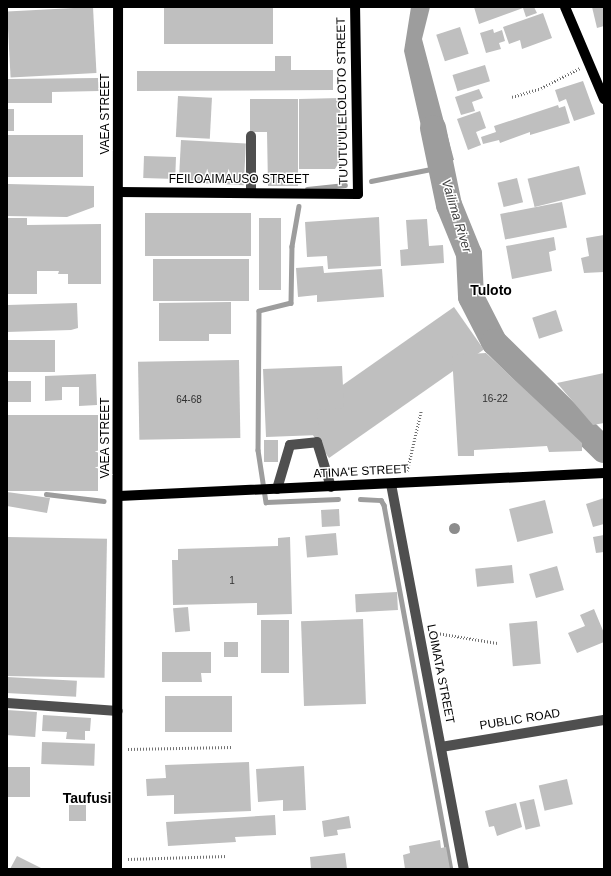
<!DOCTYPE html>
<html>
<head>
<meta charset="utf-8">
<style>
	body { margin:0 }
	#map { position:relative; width:611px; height:876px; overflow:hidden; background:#fff; font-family:Arial,sans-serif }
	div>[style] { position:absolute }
	.water>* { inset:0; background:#9d9d9d }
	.stream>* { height:4.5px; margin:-2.25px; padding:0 2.25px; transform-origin:2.25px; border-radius:2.25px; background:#9d9d9d }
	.river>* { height:26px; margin:-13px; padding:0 13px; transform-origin:13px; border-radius:13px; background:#9d9d9d }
	.building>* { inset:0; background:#bfbfbf; transform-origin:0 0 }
	.path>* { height:2.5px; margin-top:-1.25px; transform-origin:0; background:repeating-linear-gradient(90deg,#717171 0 1px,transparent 0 3px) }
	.minor>* { height:10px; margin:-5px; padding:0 5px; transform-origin:5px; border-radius:5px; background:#4f4f4f }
	.major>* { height:10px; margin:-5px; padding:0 5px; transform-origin:5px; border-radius:5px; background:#000 }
	.trees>* { width:11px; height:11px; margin:-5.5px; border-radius:50%; background:#8c8c8c }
	span { translate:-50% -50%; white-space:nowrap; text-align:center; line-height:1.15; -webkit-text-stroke:3px #fff; paint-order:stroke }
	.number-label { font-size:10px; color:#303030 }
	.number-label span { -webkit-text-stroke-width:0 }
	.street-label { font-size:12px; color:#000 }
	.water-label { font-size:13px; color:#3e3e3e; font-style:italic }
	.quarter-label { font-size:14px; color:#000; font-weight:700 }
	.frame { position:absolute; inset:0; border:8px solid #000; pointer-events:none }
</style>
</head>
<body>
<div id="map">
	<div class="water">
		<div style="clip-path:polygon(411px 7px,430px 7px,422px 39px,454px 160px,430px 166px,404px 51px)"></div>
	</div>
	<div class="stream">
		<div style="left:371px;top:181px;width:71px;rotate:-11.3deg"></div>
		<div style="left:307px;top:189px;width:38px;rotate:-6deg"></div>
		<div style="left:299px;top:206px;width:41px;rotate:99.9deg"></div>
		<div style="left:292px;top:246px;width:57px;rotate:91deg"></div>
		<div style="left:291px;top:303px;width:33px;rotate:166deg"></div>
		<div style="left:259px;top:311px;width:139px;rotate:90.4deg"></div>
		<div style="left:258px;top:450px;width:53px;rotate:81.3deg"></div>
		<div style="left:266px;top:502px;width:72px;rotate:-2.4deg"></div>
		<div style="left:46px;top:494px;width:58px;rotate:6.9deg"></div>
		<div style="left:360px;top:499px;width:21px;rotate:3deg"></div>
		<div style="left:381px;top:500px;width:6px;rotate:59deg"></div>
		<div style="left:384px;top:505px;width:370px;rotate:79.6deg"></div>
	</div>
	<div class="river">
		<div style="left:433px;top:128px;width:79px;rotate:78.3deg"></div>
		<div style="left:449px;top:205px;width:53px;rotate:67.8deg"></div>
		<div style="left:469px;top:254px;width:43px;rotate:87.3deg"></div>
		<div style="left:471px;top:297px;width:51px;rotate:62.9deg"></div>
		<div style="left:494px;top:342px;width:154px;rotate:44.5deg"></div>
	</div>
	<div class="building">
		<div style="left:93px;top:7px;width:66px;height:86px;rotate:87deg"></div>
		<div style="left:164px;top:7px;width:109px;height:37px"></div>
		<div style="clip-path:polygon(474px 7px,534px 7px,537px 13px,526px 17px,523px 8px,479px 24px)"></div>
		<div style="clip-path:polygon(592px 7px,604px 7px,604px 26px,597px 28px)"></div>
		<div style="clip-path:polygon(543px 13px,552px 38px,522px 49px,520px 40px,509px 44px,503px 27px)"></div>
		<div style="left:460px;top:27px;width:28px;height:25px;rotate:72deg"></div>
		<div style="clip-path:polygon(493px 29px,494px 33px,502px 30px,505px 41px,499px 43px,501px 49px,486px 53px,480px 33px)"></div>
		<div style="clip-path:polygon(275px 56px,291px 56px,291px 70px,333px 70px,333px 90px,137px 91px,137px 71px,275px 71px)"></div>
		<div style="left:485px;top:65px;width:17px;height:34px;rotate:73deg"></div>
		<div style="clip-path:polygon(98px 78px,99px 91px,52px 92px,52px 103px,7px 103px,7px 79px)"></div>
		<div style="clip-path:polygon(583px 81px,595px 114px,574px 121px,566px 99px,559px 102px,555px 90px)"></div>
		<div style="clip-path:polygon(479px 89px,483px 98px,472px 102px,475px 111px,461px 115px,455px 97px)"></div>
		<div style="left:178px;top:96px;width:34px;height:41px;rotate:3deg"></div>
		<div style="clip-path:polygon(340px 98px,341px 159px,335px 169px,299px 169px,299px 99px)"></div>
		<div style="clip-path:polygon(250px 99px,298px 99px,298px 186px,268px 186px,267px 132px,250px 132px)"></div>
		<div style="clip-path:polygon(558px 105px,559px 108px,565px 106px,570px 123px,530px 135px,530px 132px,500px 143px,499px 140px,483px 144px,481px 137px,496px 132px,494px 126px)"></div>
		<div style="left:7px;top:109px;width:7px;height:22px"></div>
		<div style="clip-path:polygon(480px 111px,486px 128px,476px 132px,481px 145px,468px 150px,457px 119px)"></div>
		<div style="left:7px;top:135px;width:76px;height:42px"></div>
		<div style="left:181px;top:140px;width:65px;height:42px;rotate:3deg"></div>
		<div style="left:144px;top:156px;width:32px;height:22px;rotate:2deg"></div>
		<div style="left:579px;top:166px;width:29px;height:53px;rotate:76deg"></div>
		<div style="left:517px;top:178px;width:25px;height:20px;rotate:76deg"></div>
		<div style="clip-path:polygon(8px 184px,94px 186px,94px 207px,67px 217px,7px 216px)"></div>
		<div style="left:562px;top:202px;width:26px;height:63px;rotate:79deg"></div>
		<div style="left:251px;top:213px;width:43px;height:106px;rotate:90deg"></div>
		<div style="clip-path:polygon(379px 217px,381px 266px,328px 269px,327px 256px,307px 257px,305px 222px)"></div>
		<div style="clip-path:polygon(7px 218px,27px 218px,27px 225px,101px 224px,101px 284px,68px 284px,68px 274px,58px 274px,59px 271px,37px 271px,37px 294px,7px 294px)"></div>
		<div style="left:259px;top:218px;width:22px;height:72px"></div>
		<div style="clip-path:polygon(427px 219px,429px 246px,443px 245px,444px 263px,401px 266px,400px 250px,408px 249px,406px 220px)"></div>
		<div style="clip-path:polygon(604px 235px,604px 272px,584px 273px,581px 258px,589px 256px,586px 238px)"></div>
		<div style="clip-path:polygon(554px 237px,556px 250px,549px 252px,552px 271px,512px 279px,506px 246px)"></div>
		<div style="left:249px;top:259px;width:42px;height:96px;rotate:90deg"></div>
		<div style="clip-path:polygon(323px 266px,324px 273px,382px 269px,384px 297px,317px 302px,317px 295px,298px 297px,296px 268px)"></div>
		<div style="clip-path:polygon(231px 302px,231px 334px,209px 334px,209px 341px,159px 341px,159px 303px)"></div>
		<div style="clip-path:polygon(77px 303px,78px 328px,71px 330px,7px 332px,7px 305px)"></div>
		<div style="left:454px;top:307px;width:52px;height:189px;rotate:55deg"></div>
		<div style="left:556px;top:310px;width:22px;height:25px;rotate:72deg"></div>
		<div style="left:55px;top:340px;width:32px;height:48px;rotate:90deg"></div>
		<div style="clip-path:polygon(486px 353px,582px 443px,582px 451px,549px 452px,547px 446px,474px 450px,474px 456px,458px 456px,452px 355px)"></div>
		<div style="left:239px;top:360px;width:78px;height:101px;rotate:89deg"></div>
		<div style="clip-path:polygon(342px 366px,344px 408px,317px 410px,319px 435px,266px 437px,263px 369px)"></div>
		<div style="clip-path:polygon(604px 373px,604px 423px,593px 425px,557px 383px)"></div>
		<div style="clip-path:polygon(96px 374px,97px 405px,79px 406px,79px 387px,62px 387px,62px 400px,45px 401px,45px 376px)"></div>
		<div style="left:7px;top:381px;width:24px;height:21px"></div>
		<div style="left:7px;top:415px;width:91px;height:76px"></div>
		<div style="left:278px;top:440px;width:22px;height:14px;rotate:90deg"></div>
		<div style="clip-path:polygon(7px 492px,50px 498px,47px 513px,7px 506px)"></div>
		<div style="clip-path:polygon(604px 498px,604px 524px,593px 527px,586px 504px)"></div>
		<div style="left:545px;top:500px;width:34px;height:37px;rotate:76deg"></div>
		<div style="left:339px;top:509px;width:17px;height:18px;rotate:87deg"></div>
		<div style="left:336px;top:533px;width:22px;height:31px;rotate:85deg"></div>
		<div style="clip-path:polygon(604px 535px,604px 552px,596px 553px,593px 537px)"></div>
		<div style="left:7px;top:537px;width:100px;height:139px;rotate:1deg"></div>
		<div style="clip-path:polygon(290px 537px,292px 614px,257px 615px,257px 603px,173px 605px,172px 560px,178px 560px,178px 549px,278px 546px,278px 538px)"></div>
		<div style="left:512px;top:565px;width:18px;height:37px;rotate:84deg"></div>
		<div style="left:557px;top:566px;width:25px;height:29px;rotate:74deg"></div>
		<div style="left:397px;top:592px;width:18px;height:42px;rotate:87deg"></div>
		<div style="left:188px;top:607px;width:24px;height:15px;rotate:85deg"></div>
		<div style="clip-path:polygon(594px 609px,604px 633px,604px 642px,577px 653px,568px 633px,585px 626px,580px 615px)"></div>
		<div style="left:363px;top:619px;width:85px;height:62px;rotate:88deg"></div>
		<div style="left:261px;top:620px;width:28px;height:53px"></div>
		<div style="left:537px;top:621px;width:43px;height:28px;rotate:85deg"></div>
		<div style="left:238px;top:642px;width:15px;height:14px;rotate:90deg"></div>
		<div style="clip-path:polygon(162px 652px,211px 652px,211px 673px,201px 673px,202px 682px,162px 682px)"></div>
		<div style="left:7px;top:677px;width:70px;height:16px;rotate:3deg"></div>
		<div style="left:232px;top:696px;width:36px;height:67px;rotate:90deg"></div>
		<div style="left:7px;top:710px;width:30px;height:25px;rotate:4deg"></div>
		<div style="clip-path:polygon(43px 715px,91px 718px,90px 731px,85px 731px,85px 740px,66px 739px,67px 732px,42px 731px)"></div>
		<div style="left:42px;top:742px;width:53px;height:22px;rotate:2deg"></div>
		<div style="clip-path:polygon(249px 762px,251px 811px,174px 814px,174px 795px,147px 796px,146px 779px,166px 778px,165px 765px)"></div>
		<div style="clip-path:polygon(304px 766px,306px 810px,283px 811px,283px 800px,258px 802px,256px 769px)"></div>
		<div style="left:7px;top:767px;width:23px;height:30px"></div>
		<div style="left:567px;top:779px;width:26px;height:29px;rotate:77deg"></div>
		<div style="left:534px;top:799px;width:28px;height:15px;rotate:77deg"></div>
		<div style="clip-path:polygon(516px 803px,522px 827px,497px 836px,494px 826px,489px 827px,485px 811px)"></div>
		<div style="left:69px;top:805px;width:17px;height:16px"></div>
		<div style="clip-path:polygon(275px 815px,276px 835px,235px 837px,236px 842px,168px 846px,166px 822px)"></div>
		<div style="clip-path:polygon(349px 816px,351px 828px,337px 830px,338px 835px,324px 837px,322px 821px)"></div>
		<div style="clip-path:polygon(440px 840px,441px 848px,446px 847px,450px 869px,405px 869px,403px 855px,410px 853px,409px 846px)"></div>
		<div style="clip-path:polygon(345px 853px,347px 869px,311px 869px,310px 857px)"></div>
		<div style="clip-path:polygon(17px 856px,43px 869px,10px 869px)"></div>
	</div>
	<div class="path">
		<div style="left:512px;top:97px;width:30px;rotate:-17deg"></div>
		<div style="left:541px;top:88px;width:44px;rotate:-27.1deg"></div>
		<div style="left:407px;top:471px;width:62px;rotate:-76.9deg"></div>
		<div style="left:431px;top:632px;width:67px;rotate:9.5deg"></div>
		<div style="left:128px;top:749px;width:104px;rotate:-1.1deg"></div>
		<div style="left:128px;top:859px;width:99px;rotate:-1.7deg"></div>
	</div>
	<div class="minor">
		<div style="left:251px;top:136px;width:57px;rotate:90deg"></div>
		<div style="left:391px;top:484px;width:392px;rotate:79.3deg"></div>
		<div style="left:277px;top:489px;width:46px;rotate:-73.5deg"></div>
		<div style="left:290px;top:445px;width:27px;rotate:-6deg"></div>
		<div style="left:317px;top:442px;width:47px;rotate:72.7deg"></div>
		<div style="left:7px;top:703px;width:111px;rotate:4.1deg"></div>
		<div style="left:441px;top:747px;width:165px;rotate:-9.4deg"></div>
	</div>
	<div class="major">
		<div style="left:565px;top:7px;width:100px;rotate:67deg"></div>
		<div style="left:119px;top:192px;width:239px;rotate:0.5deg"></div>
		<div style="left:358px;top:194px;width:187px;rotate:-90.9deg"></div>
		<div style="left:119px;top:496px;width:486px;rotate:-2.7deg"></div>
		<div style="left:117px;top:869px;width:862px;rotate:-89.93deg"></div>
	</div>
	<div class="trees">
		<div style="left:454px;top:528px"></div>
	</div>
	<div class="number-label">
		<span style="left:495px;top:399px">16-22</span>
		<span style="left:189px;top:400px">64-68</span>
		<span style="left:232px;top:581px">1</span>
	</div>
	<div class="street-label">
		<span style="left:343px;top:101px;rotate:-91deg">TU'UTU'ULELOLOTO STREET</span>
		<span style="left:106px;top:114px;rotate:-90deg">VAEA STREET</span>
		<span style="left:239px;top:180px">FEILOAIMAUSO STREET</span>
		<span style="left:106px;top:438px;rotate:-90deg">VAEA STREET</span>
		<span style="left:361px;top:472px;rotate:-3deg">ATINA'E STREET</span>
		<span style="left:440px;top:674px;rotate:79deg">LOIMATA STREET</span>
		<span style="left:520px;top:720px;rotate:-9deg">PUBLIC ROAD</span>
	</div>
	<div class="water-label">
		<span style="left:456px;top:216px;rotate:73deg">Vailima River</span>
	</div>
	<div class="quarter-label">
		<span style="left:491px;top:290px">Tuloto</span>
		<span style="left:87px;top:798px">Taufusi</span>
	</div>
	<div class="frame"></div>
</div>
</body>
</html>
